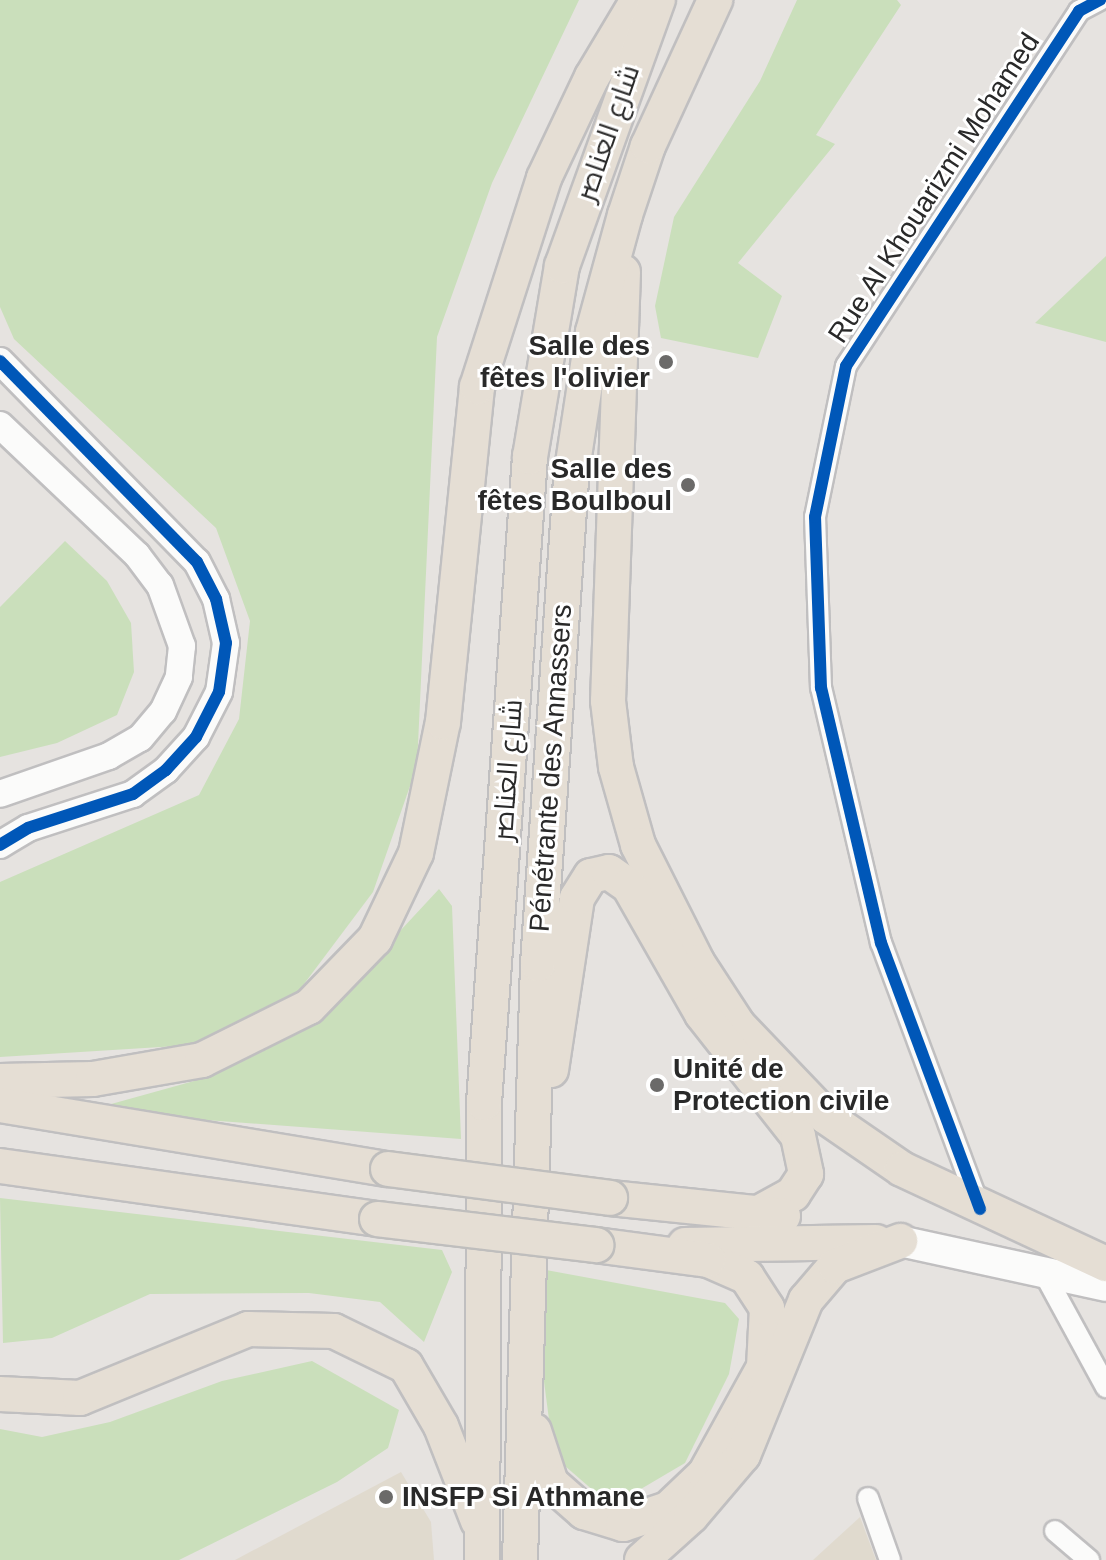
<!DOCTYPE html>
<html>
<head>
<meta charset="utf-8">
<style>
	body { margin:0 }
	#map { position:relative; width:1106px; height:1560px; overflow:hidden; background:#e6e3e0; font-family:Helvetica,Cairo,sans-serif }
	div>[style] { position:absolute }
	.education>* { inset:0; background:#e0dace }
	.green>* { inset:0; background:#cadfbb }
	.roads { filter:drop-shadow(2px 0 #c0bfc0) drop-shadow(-2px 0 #c0bfc0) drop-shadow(0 2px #c0bfc0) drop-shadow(0 -2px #c0bfc0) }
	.minor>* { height:20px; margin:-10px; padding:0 10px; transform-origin:10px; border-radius:10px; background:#fbfbfa }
	.tertiary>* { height:26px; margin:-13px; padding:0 13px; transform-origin:13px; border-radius:13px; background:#fbfbfa }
	.secondary>* { height:30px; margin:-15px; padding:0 15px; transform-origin:15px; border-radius:15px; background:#fbfbfa }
	.trunk>* { height:34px; margin:-17px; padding:0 17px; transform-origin:17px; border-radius:17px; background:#e5ded4 }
	.bridges { filter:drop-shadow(2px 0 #bfbebd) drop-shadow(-2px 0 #bfbebd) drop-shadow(0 2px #bfbebd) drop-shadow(0 -2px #bfbebd) }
	.trunk-bridge>* { height:34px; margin:-17px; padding:0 17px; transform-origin:17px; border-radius:17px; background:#e5ded4 }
	.cycleway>* { height:12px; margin:-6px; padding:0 6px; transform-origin:6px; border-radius:6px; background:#0057b8 }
	.dots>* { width:22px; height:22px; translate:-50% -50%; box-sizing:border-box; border:4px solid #fff; border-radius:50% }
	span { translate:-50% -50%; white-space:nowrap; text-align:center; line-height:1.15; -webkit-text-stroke:6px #fff; paint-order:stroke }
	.street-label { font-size:28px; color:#292929 }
	.poi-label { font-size:28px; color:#292929; font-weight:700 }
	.right { translate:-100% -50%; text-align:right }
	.left { translate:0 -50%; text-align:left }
</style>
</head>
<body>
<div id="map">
	<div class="education">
		<div style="clip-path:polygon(401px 1472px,431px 1522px,434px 1560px,235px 1560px)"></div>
		<div style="clip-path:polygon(860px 1517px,876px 1560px,813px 1560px)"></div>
	</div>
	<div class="green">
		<div style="clip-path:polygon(0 0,579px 0,492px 183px,437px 337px,417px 766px,373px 892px,295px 996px,193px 1045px,0 1057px,0 882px,199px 795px,239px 719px,250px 621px,216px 528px,14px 339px,0 307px)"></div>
		<div style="clip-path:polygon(797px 0,897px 0,901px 5px,816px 135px,835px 144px,738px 263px,782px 296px,758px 358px,661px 338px,655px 306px,674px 217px,760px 81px)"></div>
		<div style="clip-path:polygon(1106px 256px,1106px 342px,1035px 323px)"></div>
		<div style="clip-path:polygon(65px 541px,107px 581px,131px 623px,134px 672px,117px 715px,57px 743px,0 757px,0 607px)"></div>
		<div style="clip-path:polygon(439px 889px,452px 906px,461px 1139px,86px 1111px,194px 1081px,323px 1014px)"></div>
		<div style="clip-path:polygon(0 1198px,442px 1250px,452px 1272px,424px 1342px,380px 1302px,309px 1293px,150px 1294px,52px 1338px,3px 1343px)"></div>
		<div style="clip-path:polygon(546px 1270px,725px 1303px,739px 1319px,729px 1374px,685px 1463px,629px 1496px,595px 1492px,565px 1466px,550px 1427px,541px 1359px)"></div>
		<div style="clip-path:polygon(312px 1361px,399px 1410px,388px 1448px,337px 1482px,179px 1560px,0 1560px,0 1429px,42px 1437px,110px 1422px,222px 1381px)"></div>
	</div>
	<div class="roads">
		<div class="minor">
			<div style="left:979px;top:1206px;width:281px;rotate:-110.4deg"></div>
			<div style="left:881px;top:943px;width:262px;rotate:-103.2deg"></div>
			<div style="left:821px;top:688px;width:171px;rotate:-92deg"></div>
			<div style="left:815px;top:517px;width:154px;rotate:-78.4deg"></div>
			<div style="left:846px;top:366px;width:425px;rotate:-56.7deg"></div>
			<div style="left:1079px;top:11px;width:24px;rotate:-28deg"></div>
			<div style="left:1045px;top:1275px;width:128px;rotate:61.4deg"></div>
			<div style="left:868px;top:1498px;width:66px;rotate:70.5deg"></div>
			<div style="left:1055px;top:1531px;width:45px;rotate:40.5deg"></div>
		</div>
		<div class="tertiary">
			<div style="left:0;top:361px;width:281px;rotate:45.6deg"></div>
			<div style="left:197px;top:562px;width:42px;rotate:62.8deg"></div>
			<div style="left:216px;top:599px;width:45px;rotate:77.2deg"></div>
			<div style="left:226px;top:643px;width:49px;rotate:98.1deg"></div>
			<div style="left:219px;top:692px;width:51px;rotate:117.1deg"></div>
			<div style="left:196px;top:737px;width:45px;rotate:132.3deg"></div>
			<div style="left:166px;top:770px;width:41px;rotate:144deg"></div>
			<div style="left:133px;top:794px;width:110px;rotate:162.1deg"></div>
			<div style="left:28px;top:828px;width:33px;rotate:149deg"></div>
			<div style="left:0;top:425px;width:189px;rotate:43.5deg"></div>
			<div style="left:137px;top:555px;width:38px;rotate:53deg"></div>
			<div style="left:160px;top:585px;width:65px;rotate:70.2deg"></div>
			<div style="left:182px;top:646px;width:31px;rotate:96deg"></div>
			<div style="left:179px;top:677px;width:38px;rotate:115deg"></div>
			<div style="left:163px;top:711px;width:35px;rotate:130deg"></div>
			<div style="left:140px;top:738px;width:36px;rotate:150deg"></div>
			<div style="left:109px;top:756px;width:115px;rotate:160.8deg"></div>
		</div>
		<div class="secondary">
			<div style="left:900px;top:1241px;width:211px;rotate:12.3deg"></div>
		</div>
		<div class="trunk">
			<div style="left:623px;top:272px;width:429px;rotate:92deg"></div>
			<div style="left:608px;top:701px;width:66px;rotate:83.1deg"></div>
			<div style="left:616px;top:767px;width:81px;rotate:74.2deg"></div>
			<div style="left:638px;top:845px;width:131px;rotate:63.2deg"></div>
			<div style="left:697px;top:962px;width:75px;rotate:56.9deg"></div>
			<div style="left:738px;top:1025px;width:126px;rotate:46.3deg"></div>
			<div style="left:825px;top:1116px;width:93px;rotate:34.5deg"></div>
			<div style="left:902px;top:1169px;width:225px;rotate:25deg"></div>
			<div style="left:551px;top:1070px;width:174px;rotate:-81.4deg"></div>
			<div style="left:577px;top:898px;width:26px;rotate:-58deg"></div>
			<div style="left:591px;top:876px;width:18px;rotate:-13deg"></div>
			<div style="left:609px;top:872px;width:24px;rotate:35deg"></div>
			<div style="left:629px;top:886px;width:147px;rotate:60.3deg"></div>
			<div style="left:702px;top:1014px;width:155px;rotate:51.8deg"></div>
			<div style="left:798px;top:1136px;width:39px;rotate:78deg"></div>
			<div style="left:806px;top:1174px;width:24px;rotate:123deg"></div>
			<div style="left:793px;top:1194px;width:37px;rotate:151deg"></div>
			<div style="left:0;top:1081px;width:93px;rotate:-1.2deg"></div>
			<div style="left:93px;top:1079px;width:111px;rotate:-9.9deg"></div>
			<div style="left:202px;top:1060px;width:119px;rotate:-26.4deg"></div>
			<div style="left:309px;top:1007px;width:95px;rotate:-45.9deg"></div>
			<div style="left:375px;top:939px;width:95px;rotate:-64.5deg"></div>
			<div style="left:416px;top:853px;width:134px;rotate:-78.4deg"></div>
			<div style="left:443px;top:722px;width:337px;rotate:-84.2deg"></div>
			<div style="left:477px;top:387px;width:219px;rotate:-72.2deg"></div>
			<div style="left:544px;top:178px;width:112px;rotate:-64.6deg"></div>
			<div style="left:592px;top:77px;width:90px;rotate:-59.1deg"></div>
			<div style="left:0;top:1105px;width:393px;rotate:9.4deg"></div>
			<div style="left:0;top:1166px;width:381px;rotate:8deg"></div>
			<div style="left:610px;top:1198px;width:174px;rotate:5.9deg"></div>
			<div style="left:685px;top:1245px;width:191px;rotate:-0.9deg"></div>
			<div style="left:0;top:1394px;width:80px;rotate:2.9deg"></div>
			<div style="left:80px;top:1398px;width:182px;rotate:-22.3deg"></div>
			<div style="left:248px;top:1329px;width:86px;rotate:1.3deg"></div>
			<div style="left:334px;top:1331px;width:80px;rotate:25.9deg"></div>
			<div style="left:406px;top:1366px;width:69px;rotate:59.7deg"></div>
			<div style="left:441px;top:1426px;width:102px;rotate:68.7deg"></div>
			<div style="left:534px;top:1431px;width:55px;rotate:71.9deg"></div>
			<div style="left:551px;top:1483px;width:44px;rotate:41.3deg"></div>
			<div style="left:584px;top:1512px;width:41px;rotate:17.1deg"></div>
			<div style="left:623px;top:1524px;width:47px;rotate:-18.4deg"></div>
			<div style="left:668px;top:1509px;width:51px;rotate:-43.4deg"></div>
			<div style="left:705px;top:1474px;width:122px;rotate:-61.1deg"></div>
			<div style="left:764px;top:1367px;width:59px;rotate:-87.1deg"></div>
			<div style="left:767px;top:1308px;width:37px;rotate:-123deg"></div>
			<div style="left:747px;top:1277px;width:43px;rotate:-156.4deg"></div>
			<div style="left:708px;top:1260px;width:113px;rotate:-172.4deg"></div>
			<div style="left:482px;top:1560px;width:457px;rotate:-89.7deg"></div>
			<div style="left:484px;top:1103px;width:648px;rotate:-85.93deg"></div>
			<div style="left:530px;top:457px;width:194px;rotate:-80.5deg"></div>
			<div style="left:562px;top:266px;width:283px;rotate:-70.2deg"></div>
			<div style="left:520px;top:1560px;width:596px;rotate:-88.27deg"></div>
			<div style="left:538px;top:964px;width:489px;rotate:-86.1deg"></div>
			<div style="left:571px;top:476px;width:146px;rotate:-81.3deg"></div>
			<div style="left:593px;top:332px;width:121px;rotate:-74.7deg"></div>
			<div style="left:625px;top:215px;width:73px;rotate:-71.6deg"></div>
			<div style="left:648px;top:146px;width:161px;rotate:-65.3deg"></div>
			<div style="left:642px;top:1560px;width:66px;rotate:-41.9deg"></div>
			<div style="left:691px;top:1516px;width:80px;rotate:-49.6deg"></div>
			<div style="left:743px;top:1455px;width:167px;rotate:-67.9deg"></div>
			<div style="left:806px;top:1300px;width:45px;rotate:-49.5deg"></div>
			<div style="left:835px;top:1266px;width:70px;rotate:-21deg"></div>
		</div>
	</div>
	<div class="bridges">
		<div class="trunk-bridge">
			<div style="left:388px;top:1169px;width:224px;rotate:7.4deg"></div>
			<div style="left:377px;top:1219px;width:221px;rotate:6.8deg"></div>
		</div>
	</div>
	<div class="cycleway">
		<div style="left:0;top:361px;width:281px;rotate:45.6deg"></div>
		<div style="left:197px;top:562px;width:42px;rotate:62.8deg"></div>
		<div style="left:216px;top:599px;width:45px;rotate:77.2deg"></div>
		<div style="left:226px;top:643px;width:49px;rotate:98.1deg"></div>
		<div style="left:219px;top:692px;width:51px;rotate:117.1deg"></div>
		<div style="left:196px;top:737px;width:45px;rotate:132.3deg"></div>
		<div style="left:166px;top:770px;width:41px;rotate:144deg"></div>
		<div style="left:133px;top:794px;width:110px;rotate:162.1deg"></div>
		<div style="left:28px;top:828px;width:33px;rotate:149deg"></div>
		<div style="left:980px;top:1209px;width:284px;rotate:-110.4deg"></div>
		<div style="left:881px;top:943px;width:262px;rotate:-103.2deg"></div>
		<div style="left:821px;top:688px;width:171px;rotate:-92deg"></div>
		<div style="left:815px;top:517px;width:154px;rotate:-78.4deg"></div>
		<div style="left:846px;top:366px;width:425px;rotate:-56.7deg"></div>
		<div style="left:1079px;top:11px;width:24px;rotate:-28deg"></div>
	</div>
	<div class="dots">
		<div style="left:666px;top:362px;background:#6b6a69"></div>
		<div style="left:688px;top:485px;background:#6b6a69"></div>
		<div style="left:657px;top:1085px;background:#6b6a69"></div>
		<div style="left:386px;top:1497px;background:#6b6a69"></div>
	</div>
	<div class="street-label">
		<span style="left:608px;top:133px;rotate:-71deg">شارع العناصر</span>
		<span style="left:934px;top:188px;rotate:-57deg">Rue Al Khouarizmi Mohamed</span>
		<span style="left:551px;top:768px;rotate:-86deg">Pénétrante des Annassers</span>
		<span style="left:508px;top:770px;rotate:-86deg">شارع العناصر</span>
	</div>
	<div class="poi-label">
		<span class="right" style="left:650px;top:362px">Salle des<br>fêtes l'olivier</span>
		<span class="right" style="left:672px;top:485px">Salle des<br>fêtes Boulboul</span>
		<span class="left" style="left:673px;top:1085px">Unité de<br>Protection civile</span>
		<span class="left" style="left:402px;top:1497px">INSFP Si Athmane</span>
	</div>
</div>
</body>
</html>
